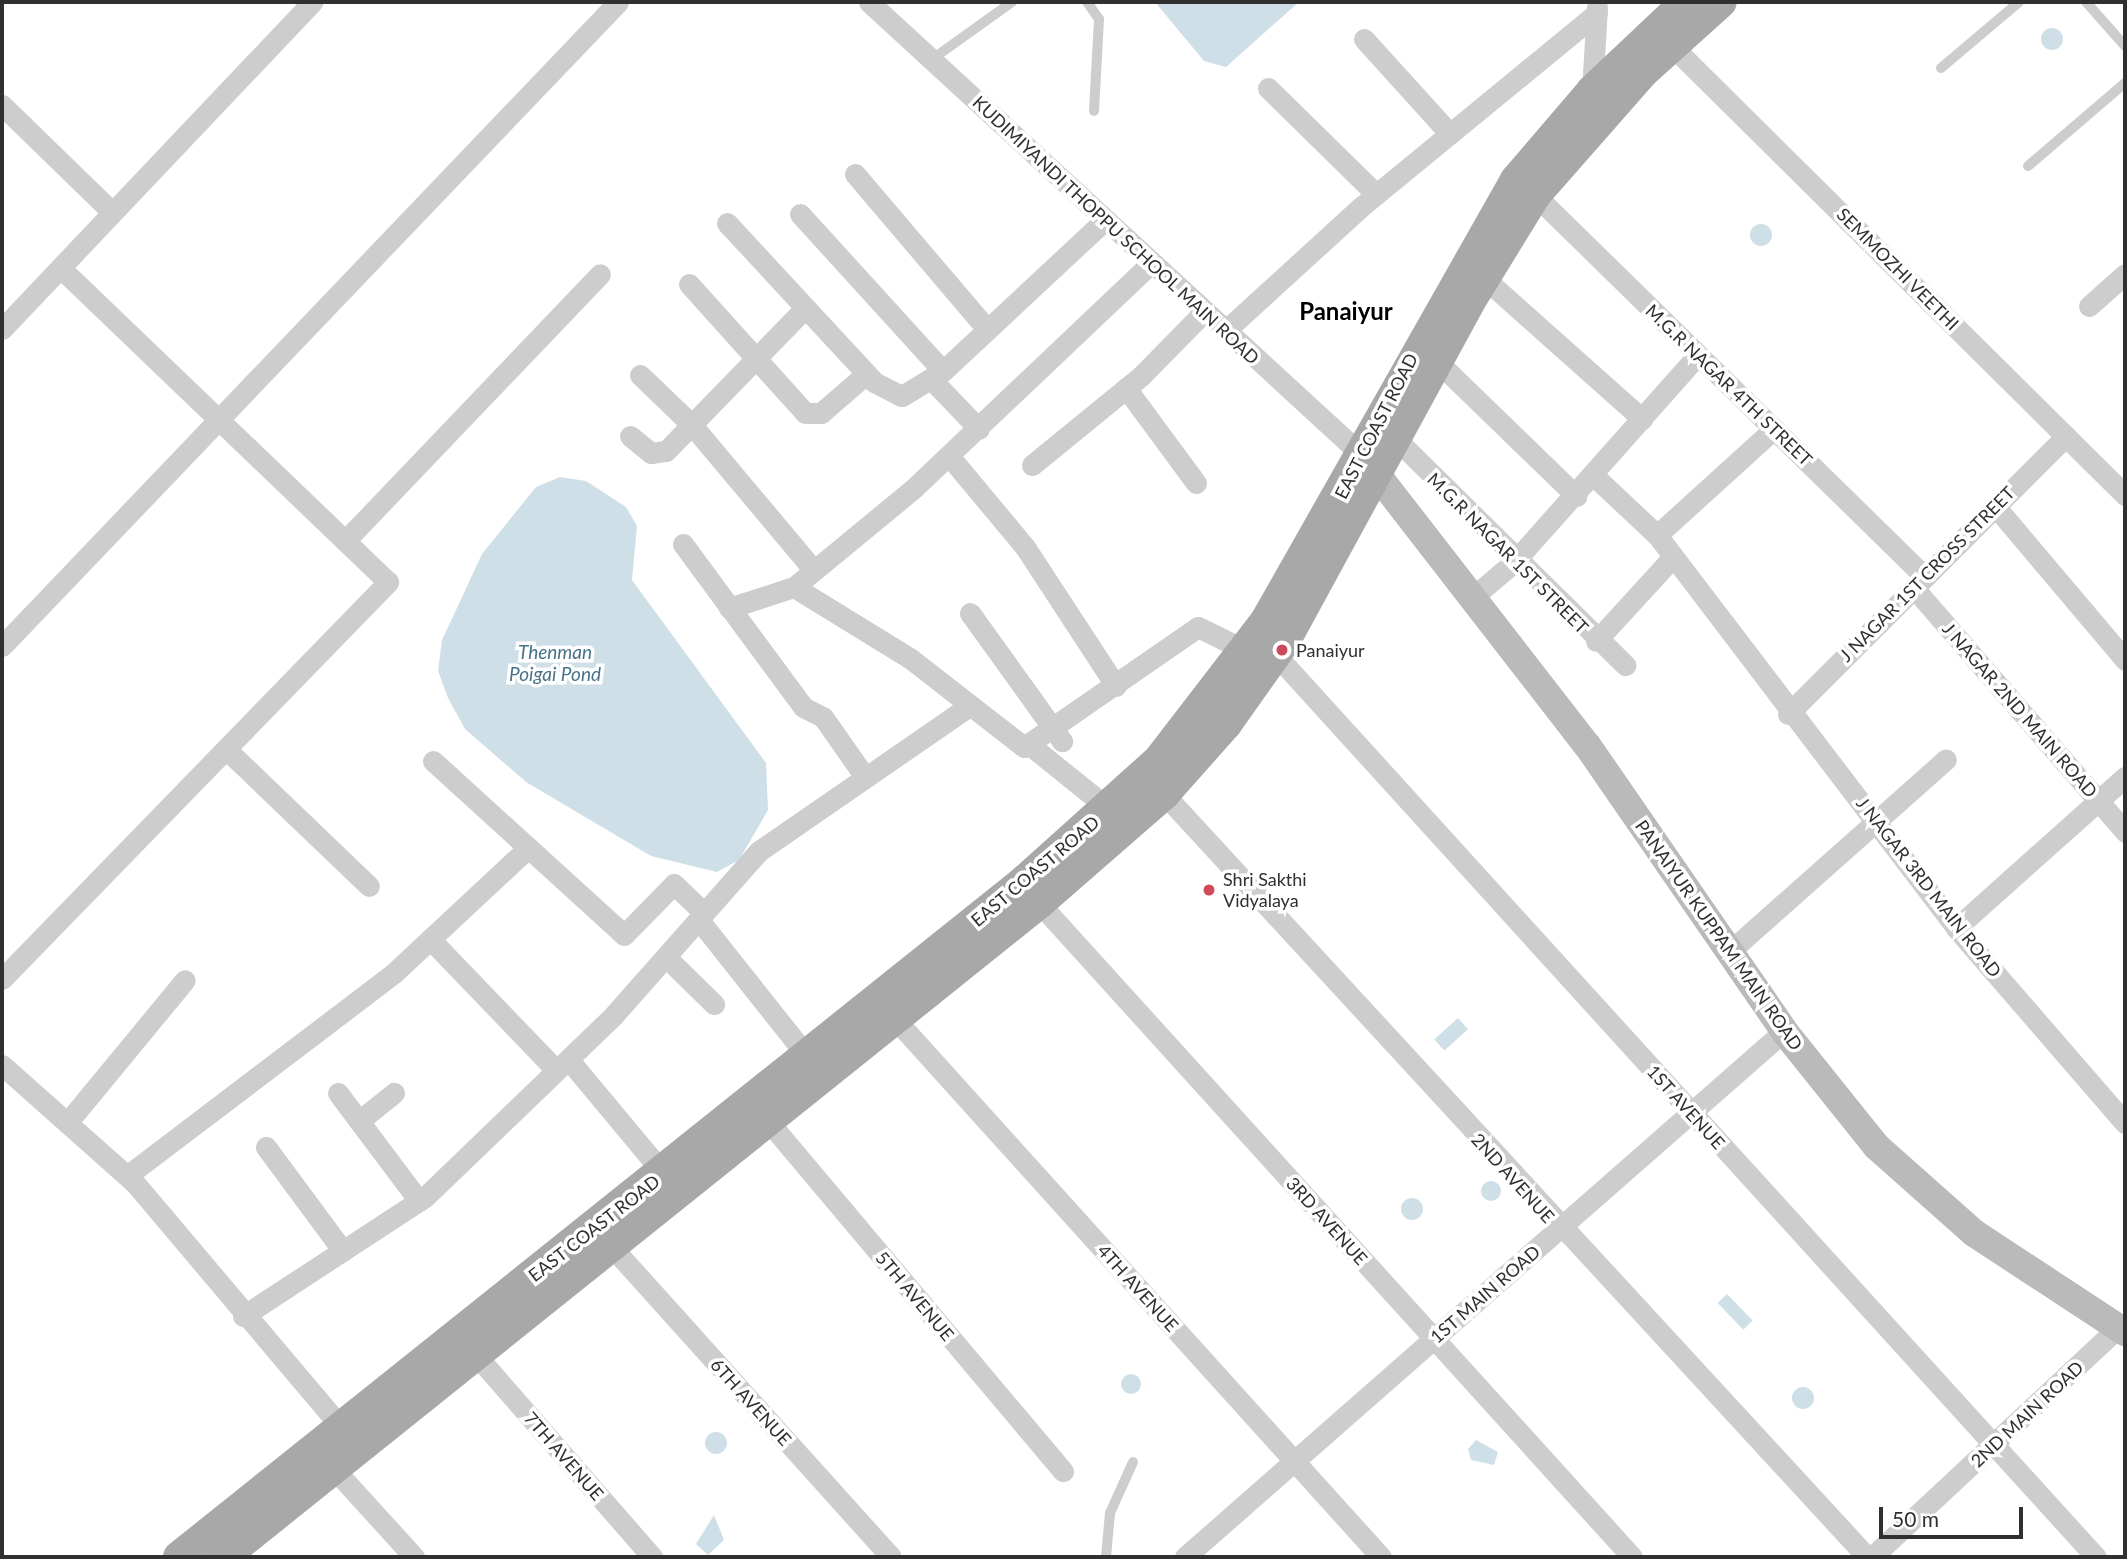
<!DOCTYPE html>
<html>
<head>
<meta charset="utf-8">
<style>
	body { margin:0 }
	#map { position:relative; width:2127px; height:1559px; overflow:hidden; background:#fff; font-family:Lato,sans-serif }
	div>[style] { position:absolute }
	.water>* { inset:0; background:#cfdfe8; transform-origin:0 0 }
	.round { border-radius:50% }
	.lane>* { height:10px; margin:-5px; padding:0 5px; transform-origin:5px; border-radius:5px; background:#cdcdcd }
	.street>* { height:21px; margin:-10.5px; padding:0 10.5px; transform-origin:10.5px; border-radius:10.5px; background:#cdcdcd }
	.secondary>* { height:28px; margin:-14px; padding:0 14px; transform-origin:14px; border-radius:14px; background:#bababa }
	.primary>* { height:32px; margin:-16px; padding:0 16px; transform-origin:16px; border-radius:16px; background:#a8a8a8 }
	.dots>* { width:19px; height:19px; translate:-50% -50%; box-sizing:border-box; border:4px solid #fff; border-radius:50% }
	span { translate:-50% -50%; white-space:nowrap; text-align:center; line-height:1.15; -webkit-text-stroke:7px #fff; paint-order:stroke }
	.street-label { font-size:18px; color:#303030 }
	.poi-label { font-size:18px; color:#303030 }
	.left { translate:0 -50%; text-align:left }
	.water-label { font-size:19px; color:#487288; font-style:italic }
	.district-label { font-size:24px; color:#000; font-weight:700 }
	.frame { position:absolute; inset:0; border:4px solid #303030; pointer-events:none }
	.scale { position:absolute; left:1879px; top:1507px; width:144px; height:32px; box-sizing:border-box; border:4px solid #303030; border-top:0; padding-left:9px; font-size:21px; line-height:24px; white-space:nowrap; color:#303030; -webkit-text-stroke:5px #fff; paint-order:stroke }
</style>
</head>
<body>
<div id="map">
	<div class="water">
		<div style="clip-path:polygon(1155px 2px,1299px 2px,1226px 67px,1204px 61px)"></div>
		<div class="round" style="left:2041px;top:28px;width:22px;height:22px"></div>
		<div class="round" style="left:1750px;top:224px;width:22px;height:22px"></div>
		<div style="clip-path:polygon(560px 477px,586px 481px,626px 507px,637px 526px,632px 580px,766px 763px,768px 810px,739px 860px,717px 872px,651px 856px,526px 782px,465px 729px,448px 698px,438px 671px,442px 640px,482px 554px,536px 487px)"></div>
		<div style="left:1458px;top:1018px;width:15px;height:32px;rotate:48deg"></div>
		<div class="round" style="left:1481px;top:1181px;width:20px;height:20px"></div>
		<div class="round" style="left:1401px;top:1198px;width:22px;height:22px"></div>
		<div style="left:1727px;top:1294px;width:37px;height:13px;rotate:46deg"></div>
		<div class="round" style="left:1121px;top:1374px;width:20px;height:20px"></div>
		<div class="round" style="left:1792px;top:1387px;width:22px;height:22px"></div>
		<div class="round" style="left:705px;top:1432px;width:22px;height:22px"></div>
		<div style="clip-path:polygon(1476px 1440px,1498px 1452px,1494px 1465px,1471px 1460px,1468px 1449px)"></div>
		<div style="clip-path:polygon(714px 1515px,724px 1540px,708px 1555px,696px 1544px)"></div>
	</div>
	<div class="lane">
		<div style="left:1087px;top:2px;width:21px;rotate:55deg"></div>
		<div style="left:1099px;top:19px;width:92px;rotate:93.1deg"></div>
		<div style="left:2086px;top:2px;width:59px;rotate:48.4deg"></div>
		<div style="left:931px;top:60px;width:100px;rotate:-35.6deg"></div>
		<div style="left:1941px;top:68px;width:102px;rotate:-40.2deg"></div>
		<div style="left:2028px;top:166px;width:128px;rotate:-40.6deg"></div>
		<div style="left:1106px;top:1557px;width:44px;rotate:-84.8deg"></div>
		<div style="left:1110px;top:1513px;width:56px;rotate:-65.7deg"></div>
	</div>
	<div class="street">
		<div style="left:869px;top:2px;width:672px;rotate:42.59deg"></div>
		<div style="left:1364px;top:39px;width:128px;rotate:47.8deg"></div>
		<div style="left:1670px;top:44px;width:641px;rotate:44.75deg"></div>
		<div style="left:1268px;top:88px;width:151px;rotate:44.5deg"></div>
		<div style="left:1592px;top:91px;width:84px;rotate:-86.6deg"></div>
		<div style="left:2px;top:105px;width:153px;rotate:44.2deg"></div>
		<div style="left:855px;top:174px;width:202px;rotate:49.6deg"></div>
		<div style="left:1535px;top:195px;width:543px;rotate:44.4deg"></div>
		<div style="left:800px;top:214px;width:212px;rotate:47.7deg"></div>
		<div style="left:727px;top:223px;width:217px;rotate:47.2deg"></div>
		<div style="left:874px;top:382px;width:31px;rotate:27deg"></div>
		<div style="left:902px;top:396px;width:48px;rotate:-31.4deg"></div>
		<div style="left:943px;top:371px;width:220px;rotate:-43deg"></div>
		<div style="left:1484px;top:278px;width:212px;rotate:41.7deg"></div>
		<div style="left:689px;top:284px;width:173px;rotate:48deg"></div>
		<div style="left:805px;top:413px;width:16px"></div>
		<div style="left:821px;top:413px;width:60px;rotate:-40.9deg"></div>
		<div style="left:2089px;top:306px;width:48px;rotate:-41.6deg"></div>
		<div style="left:2px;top:329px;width:451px;rotate:-46.5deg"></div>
		<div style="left:1225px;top:331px;width:185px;rotate:-42.4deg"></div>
		<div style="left:1362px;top:206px;width:304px;rotate:-39.4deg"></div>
		<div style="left:1440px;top:364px;width:190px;rotate:44.1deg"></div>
		<div style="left:640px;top:375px;width:72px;rotate:43.9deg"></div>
		<div style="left:692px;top:425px;width:185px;rotate:50deg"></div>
		<div style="left:931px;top:379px;width:69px;rotate:46.2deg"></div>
		<div style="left:1126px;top:388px;width:118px;rotate:53.6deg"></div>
		<div style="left:630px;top:436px;width:27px;rotate:39deg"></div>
		<div style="left:651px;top:453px;width:15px;rotate:-8deg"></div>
		<div style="left:666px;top:451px;width:198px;rotate:-45.8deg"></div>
		<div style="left:1394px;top:437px;width:325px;rotate:44.6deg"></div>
		<div style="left:950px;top:457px;width:117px;rotate:50.2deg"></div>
		<div style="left:1025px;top:547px;width:166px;rotate:56.8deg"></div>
		<div style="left:1032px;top:465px;width:141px;rotate:-39.2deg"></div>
		<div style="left:1141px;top:376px;width:90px;rotate:-45.5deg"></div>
		<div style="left:1593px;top:475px;width:88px;rotate:43.2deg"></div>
		<div style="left:1657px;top:535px;width:494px;rotate:52.7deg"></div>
		<div style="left:1956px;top:928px;width:258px;rotate:49.1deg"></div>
		<div style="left:1995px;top:506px;width:202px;rotate:49.8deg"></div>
		<div style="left:1657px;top:535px;width:158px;rotate:-42.2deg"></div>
		<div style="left:345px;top:541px;width:369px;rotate:-46.3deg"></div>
		<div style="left:683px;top:544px;width:202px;rotate:53.6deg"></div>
		<div style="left:803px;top:707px;width:22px;rotate:27deg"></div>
		<div style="left:823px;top:717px;width:73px;rotate:55deg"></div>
		<div style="left:794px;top:587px;width:156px;rotate:-39.5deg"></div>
		<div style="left:914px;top:488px;width:325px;rotate:-43.5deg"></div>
		<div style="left:1914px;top:588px;width:323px;rotate:49.1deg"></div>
		<div style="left:1473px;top:597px;width:54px;rotate:-40.5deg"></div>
		<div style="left:1514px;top:562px;width:277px;rotate:-48.4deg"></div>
		<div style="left:729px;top:608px;width:68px;rotate:-17.9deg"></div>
		<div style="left:794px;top:587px;width:137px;rotate:31.6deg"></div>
		<div style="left:911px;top:659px;width:143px;rotate:37.9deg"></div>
		<div style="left:1024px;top:747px;width:211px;rotate:-34.6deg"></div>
		<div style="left:1198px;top:627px;width:55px;rotate:26.1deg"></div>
		<div style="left:970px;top:613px;width:158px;rotate:54.3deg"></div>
		<div style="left:1596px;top:641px;width:114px;rotate:-47.5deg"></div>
		<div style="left:2px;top:646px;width:891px;rotate:-46.27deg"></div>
		<div style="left:1276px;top:655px;width:1219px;rotate:47.73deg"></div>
		<div style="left:1788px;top:714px;width:393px;rotate:-45deg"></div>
		<div style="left:1031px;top:746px;width:100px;rotate:38.9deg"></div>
		<div style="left:226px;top:749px;width:198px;rotate:43.8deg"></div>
		<div style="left:433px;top:761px;width:258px;rotate:42.3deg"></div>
		<div style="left:624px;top:935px;width:71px;rotate:-45.6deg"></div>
		<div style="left:674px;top:884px;width:42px;rotate:44deg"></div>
		<div style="left:1164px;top:794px;width:1037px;rotate:47.34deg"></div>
		<div style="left:1030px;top:893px;width:896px;rotate:47.8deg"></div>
		<div style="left:699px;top:920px;width:172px;rotate:51.6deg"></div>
		<div style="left:1956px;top:928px;width:227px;rotate:-41.8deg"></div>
		<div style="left:430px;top:939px;width:182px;rotate:46.1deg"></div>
		<div style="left:1729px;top:952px;width:290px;rotate:-41.6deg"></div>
		<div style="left:667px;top:958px;width:66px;rotate:44.4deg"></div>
		<div style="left:2px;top:979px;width:554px;rotate:-45.8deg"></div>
		<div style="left:388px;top:582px;width:454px;rotate:-136.2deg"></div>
		<div style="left:895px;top:1019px;width:725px;rotate:47.91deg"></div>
		<div style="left:569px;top:1060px;width:147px;rotate:50.2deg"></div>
		<div style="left:2px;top:1065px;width:176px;rotate:41.6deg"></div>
		<div style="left:134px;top:1182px;width:324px;rotate:49.8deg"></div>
		<div style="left:338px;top:1093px;width:135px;rotate:53.1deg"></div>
		<div style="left:359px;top:1121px;width:45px;rotate:-38.7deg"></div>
		<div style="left:768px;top:1121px;width:458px;rotate:49.9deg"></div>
		<div style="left:67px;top:1123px;width:185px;rotate:-50.5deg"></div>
		<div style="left:266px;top:1147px;width:129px;rotate:53.5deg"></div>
		<div style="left:128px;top:1175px;width:335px;rotate:-37.2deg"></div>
		<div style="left:395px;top:972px;width:182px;rotate:-43deg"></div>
		<div style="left:611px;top:1246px;width:418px;rotate:48deg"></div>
		<div style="left:243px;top:1316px;width:217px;rotate:-33.2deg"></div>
		<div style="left:425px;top:1197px;width:261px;rotate:-43.9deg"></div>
		<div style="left:613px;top:1016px;width:220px;rotate:-48.5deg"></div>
		<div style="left:759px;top:851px;width:254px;rotate:-34.6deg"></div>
		<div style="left:476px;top:1355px;width:268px;rotate:48.9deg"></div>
		<div style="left:334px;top:1469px;width:119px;rotate:47.7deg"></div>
		<div style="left:1185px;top:1557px;width:797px;rotate:-41.29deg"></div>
		<div style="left:1872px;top:1557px;width:338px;rotate:-43deg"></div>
	</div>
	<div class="secondary">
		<div style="left:1364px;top:458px;width:363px;rotate:52.2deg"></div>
		<div style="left:1587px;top:745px;width:347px;rotate:55.4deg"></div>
		<div style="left:1784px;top:1031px;width:147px;rotate:51.3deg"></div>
		<div style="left:1876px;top:1146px;width:131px;rotate:41.6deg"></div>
		<div style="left:1974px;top:1233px;width:181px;rotate:33.3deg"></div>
	</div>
	<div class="primary">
		<div style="left:179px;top:1557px;width:1079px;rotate:-38.64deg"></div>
		<div style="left:1022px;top:883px;width:184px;rotate:-41.9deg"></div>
		<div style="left:1159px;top:760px;width:175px;rotate:-52.4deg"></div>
		<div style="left:1266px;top:621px;width:507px;rotate:-60.45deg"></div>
		<div style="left:1516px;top:180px;width:117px;rotate:-49.5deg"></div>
		<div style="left:1592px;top:91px;width:129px;rotate:-43.4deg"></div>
		<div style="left:223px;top:1557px;width:1046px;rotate:-38.71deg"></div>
		<div style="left:1039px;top:903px;width:166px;rotate:-41.1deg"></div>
		<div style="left:1164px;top:794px;width:94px;rotate:-48.5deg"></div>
		<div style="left:1226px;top:724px;width:100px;rotate:-54.7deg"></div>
		<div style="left:1284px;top:642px;width:385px;rotate:-61.4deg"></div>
		<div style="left:1468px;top:304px;width:128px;rotate:-58.4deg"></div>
		<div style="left:1535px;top:195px;width:165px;rotate:-48.7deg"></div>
		<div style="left:1644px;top:71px;width:103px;rotate:-41.9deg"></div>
	</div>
	<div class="dots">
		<div style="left:1282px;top:650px;background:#cf4a59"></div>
		<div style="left:1209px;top:890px;background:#cf4a59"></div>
	</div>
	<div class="street-label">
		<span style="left:1116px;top:230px;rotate:43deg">KUDIMIYANDI THOPPU SCHOOL MAIN ROAD</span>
		<span style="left:1898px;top:269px;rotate:45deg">SEMMOZHI VEETHI</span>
		<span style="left:1729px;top:385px;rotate:44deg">M.G.R NAGAR 4TH STREET</span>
		<span style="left:1376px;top:426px;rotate:-63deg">EAST COAST ROAD</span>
		<span style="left:1508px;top:553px;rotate:45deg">M.G.R NAGAR 1ST STREET</span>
		<span style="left:1927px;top:574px;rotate:-45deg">J NAGAR 1ST CROSS STREET</span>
		<span style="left:2020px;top:710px;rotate:49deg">J NAGAR 2ND MAIN ROAD</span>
		<span style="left:1035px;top:871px;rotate:-40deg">EAST COAST ROAD</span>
		<span style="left:1929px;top:887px;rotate:52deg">J NAGAR 3RD MAIN ROAD</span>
		<span style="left:1719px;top:935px;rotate:55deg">PANAIYUR KUPPAM MAIN ROAD</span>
		<span style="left:1686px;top:1107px;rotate:48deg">1ST AVENUE</span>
		<span style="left:1513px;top:1178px;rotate:48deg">2ND AVENUE</span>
		<span style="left:1327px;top:1221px;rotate:48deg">3RD AVENUE</span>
		<span style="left:594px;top:1228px;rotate:-38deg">EAST COAST ROAD</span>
		<span style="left:1138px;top:1288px;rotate:48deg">4TH AVENUE</span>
		<span style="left:1485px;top:1294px;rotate:-41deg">1ST MAIN ROAD</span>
		<span style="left:915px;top:1296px;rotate:50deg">5TH AVENUE</span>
		<span style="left:751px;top:1402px;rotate:48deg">6TH AVENUE</span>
		<span style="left:2027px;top:1414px;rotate:-43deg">2ND MAIN ROAD</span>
		<span style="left:564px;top:1456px;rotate:49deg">7TH AVENUE</span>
	</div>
	<div class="poi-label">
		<span class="left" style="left:1296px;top:650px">Panaiyur</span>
		<span class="left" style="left:1223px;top:890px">Shri Sakthi<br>Vidyalaya</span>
	</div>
	<div class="water-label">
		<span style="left:555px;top:663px">Thenman<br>Poigai Pond</span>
	</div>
	<div class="district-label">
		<span style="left:1346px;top:311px">Panaiyur</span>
	</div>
	<div class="frame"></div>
	<div class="scale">50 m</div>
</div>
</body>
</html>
